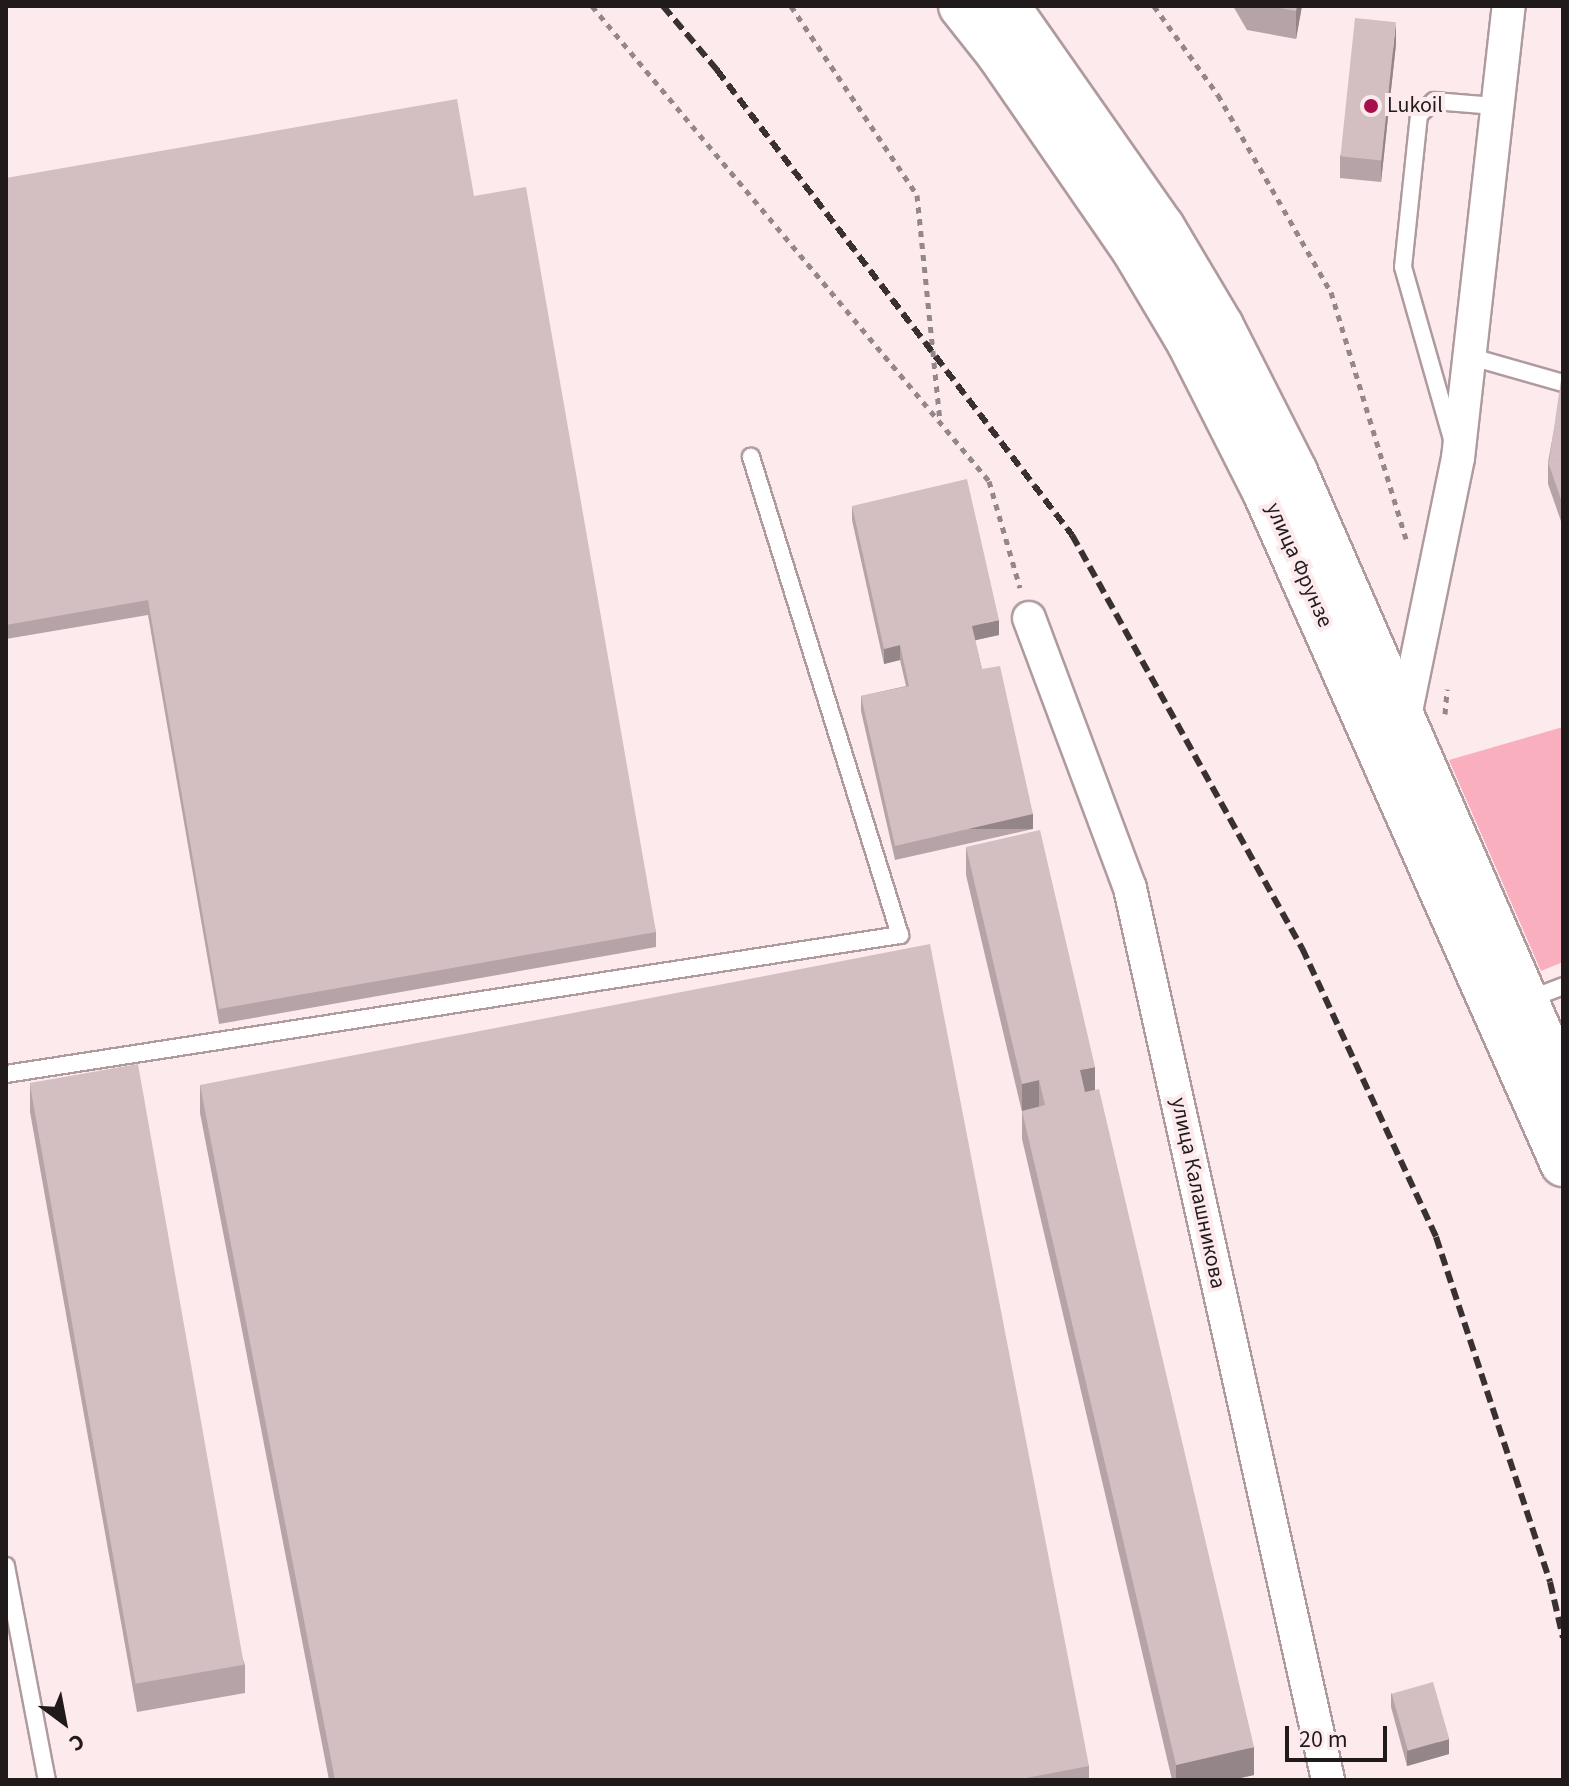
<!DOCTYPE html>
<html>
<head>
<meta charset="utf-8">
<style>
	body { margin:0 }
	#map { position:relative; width:1569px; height:1786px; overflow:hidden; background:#fceaed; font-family:"Source Sans 3",sans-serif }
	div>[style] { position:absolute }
	.green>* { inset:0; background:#faafbf }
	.path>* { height:5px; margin-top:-2.5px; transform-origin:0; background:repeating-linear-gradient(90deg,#938789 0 6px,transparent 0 12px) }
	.roads { filter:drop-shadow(2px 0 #af9a9e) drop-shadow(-2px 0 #af9a9e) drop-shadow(0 2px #af9a9e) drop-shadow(0 -2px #af9a9e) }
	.service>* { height:16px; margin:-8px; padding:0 8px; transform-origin:8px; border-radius:8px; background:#fff }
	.minor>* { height:32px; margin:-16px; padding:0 16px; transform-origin:16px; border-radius:16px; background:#fff }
	.trunk>* { height:44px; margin:-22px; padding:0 22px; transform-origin:22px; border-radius:22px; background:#fff }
	.rail>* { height:6px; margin-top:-3px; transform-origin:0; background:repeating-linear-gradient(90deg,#383031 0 12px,transparent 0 18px) }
	.wall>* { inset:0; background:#b5a3a7 }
	.shaded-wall>* { inset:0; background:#948588; transform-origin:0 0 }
	.building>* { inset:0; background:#d3bec2; transform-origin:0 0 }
	.dots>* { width:22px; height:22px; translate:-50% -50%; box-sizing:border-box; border:4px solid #fceaed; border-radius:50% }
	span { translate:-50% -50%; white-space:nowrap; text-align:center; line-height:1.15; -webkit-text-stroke:8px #fceaed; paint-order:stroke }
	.poi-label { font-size:22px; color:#211a1b }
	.left { translate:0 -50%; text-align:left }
	.street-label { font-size:22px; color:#211a1b }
	.frame { position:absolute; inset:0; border:8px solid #211a1b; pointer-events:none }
	.north { position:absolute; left:24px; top:1682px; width:80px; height:80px; -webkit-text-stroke:6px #fceaed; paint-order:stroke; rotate:148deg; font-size:22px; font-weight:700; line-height:32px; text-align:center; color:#211a1b }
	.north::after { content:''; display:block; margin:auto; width:28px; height:36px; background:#211a1b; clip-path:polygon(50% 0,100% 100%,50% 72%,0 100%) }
	.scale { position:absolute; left:1285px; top:1726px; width:102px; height:36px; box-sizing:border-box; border:4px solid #211a1b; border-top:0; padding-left:10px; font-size:24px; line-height:28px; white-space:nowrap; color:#211a1b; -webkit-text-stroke:6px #fceaed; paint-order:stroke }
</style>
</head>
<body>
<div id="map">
	<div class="green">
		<div style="clip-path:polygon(1563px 727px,1563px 962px,1541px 971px,1449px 760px)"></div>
	</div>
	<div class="path">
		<div style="left:592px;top:6px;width:619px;rotate:50.11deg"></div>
		<div style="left:989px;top:481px;width:111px;rotate:73.8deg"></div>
		<div style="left:791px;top:6px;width:227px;rotate:56.3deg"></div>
		<div style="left:917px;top:195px;width:228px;rotate:84.2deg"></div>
		<div style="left:1154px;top:6px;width:110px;rotate:54.3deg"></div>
		<div style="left:1218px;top:95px;width:227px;rotate:60.2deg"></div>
		<div style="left:1331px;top:292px;width:258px;rotate:73.1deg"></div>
		<div style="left:1445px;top:714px;width:25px;rotate:-85deg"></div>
	</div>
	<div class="roads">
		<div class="service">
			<div style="left:1468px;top:356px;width:99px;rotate:15.9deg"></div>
			<div style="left:1452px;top:439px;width:179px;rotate:-105.9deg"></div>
			<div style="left:1403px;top:267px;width:153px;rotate:-84deg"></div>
			<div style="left:1419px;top:115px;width:21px;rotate:-43deg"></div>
			<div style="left:1434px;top:101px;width:61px;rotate:4.7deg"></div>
			<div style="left:1527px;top:1000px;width:39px;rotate:-21deg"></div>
			<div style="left:6px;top:1074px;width:905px;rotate:-8.84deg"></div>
			<div style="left:900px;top:935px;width:501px;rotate:-107.31deg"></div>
			<div style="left:6px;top:1566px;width:218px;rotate:79.2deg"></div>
		</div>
		<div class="minor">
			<div style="left:1029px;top:618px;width:288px;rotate:69.5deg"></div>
			<div style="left:1130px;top:888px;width:914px;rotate:77.48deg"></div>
			<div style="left:1404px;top:721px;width:268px;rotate:-78.4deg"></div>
			<div style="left:1458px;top:458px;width:455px;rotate:-83.6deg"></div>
		</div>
		<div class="trunk">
			<div style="left:961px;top:6px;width:61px;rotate:51.6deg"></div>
			<div style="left:999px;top:54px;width:236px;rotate:55.4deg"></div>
			<div style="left:1133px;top:248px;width:109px;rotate:59.2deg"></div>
			<div style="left:1189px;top:342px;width:170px;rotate:63.1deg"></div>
			<div style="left:1266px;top:494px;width:733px;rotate:66.09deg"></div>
			<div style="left:1007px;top:6px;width:270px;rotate:55deg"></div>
			<div style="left:1162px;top:227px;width:115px;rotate:59.2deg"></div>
			<div style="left:1221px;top:326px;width:164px;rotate:63.1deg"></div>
			<div style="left:1295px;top:472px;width:670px;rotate:66.42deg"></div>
		</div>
	</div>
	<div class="rail">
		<div style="left:663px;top:6px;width:84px;rotate:49.8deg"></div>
		<div style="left:717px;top:70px;width:585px;rotate:52.64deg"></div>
		<div style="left:1072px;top:535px;width:473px;rotate:60.9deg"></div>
		<div style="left:1302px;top:948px;width:319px;rotate:65.1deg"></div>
		<div style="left:1436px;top:1237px;width:363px;rotate:71.7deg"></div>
		<div style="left:1550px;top:1582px;width:57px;rotate:76.9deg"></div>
	</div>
	<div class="wall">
		<div style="clip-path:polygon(1233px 6px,1302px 6px,1296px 39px,1247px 30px)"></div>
		<div style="clip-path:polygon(1396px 44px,1381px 182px,1340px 178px,1340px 156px)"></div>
		<div style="clip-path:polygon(6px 178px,474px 196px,656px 932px,656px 947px,219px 1024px,148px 615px,6px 639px)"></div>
		<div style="clip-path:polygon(1563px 381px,1563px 527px,1548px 484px,1548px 462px)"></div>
		<div style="clip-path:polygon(852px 506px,999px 635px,975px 640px,982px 669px,1033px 829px,895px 860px,861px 711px,861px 696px,906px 686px,900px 660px,884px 664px,852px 520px)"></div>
		<div style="clip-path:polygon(966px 847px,1095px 1090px,1254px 1775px,1231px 1780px,1172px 1780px,1022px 1139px,1022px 1112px,966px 875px)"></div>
		<div style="clip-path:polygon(30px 1083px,245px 1665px,245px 1693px,137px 1712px,30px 1112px)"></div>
		<div style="clip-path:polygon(200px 1085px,1089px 1766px,1089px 1780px,329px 1780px,200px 1113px)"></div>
		<div style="clip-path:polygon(1391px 1693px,1449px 1754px,1407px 1766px,1391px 1707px)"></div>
	</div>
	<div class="shaded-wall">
		<div style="clip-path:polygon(1297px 6px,1302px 6px,1296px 39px,1296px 11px)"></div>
		<div style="clip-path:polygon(1396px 22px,1396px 44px,1381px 182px,1381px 160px)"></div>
		<div style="clip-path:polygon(999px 620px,999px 635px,972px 641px,972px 626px)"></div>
		<div style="clip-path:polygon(900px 645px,900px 660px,884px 664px,884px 649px)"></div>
		<div style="left:1033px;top:814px;width:15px;height:142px;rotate:90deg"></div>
		<div style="clip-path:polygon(1095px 1067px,1095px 1095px,1080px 1098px,1080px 1070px)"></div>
		<div style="clip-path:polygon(1039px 1080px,1039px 1108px,1022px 1112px,1022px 1084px)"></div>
		<div style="clip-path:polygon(1449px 1739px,1449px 1754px,1407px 1766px,1407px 1751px)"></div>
		<div style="clip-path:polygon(1254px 1747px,1254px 1775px,1231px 1780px,1176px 1780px,1176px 1765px)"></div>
	</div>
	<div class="building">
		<div style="clip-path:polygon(1268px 6px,1297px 6px,1296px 11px)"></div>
		<div style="left:1355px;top:18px;width:41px;height:139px;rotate:6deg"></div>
		<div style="clip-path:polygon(457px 99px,474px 196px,526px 187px,656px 932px,219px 1009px,148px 600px,6px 625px,6px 178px)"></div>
		<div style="clip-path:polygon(1561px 380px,1563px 381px,1563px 457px,1549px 462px)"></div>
		<div style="clip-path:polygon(1563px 457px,1563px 505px,1548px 462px)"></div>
		<div style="clip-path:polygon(967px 479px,999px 620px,972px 626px,982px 669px,1000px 666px,1033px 814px,895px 846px,861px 696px,909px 686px,900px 645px,884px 649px,852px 506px)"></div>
		<div style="clip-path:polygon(1040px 830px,1095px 1067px,1080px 1070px,1085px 1092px,1099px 1089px,1254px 1747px,1176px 1765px,1022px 1111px,1045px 1105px,1039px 1080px,1022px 1084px,966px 847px)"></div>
		<div style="clip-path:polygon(930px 944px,1089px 1766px,1016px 1780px,335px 1780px,200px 1085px)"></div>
		<div style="left:138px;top:1064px;width:610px;height:110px;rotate:80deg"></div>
		<div style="left:1433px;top:1682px;width:59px;height:43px;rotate:74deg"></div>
	</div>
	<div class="dots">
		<div style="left:1371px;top:106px;background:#a40f4c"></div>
	</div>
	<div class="poi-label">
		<span class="left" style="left:1387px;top:106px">Lukoil</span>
	</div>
	<div class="street-label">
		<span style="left:1299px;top:565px;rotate:66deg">улица Фрунзе</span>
		<span style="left:1198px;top:1193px;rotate:78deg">улица Калашникова</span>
	</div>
	<div class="frame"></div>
	<div class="north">С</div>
	<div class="scale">20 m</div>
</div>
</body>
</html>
